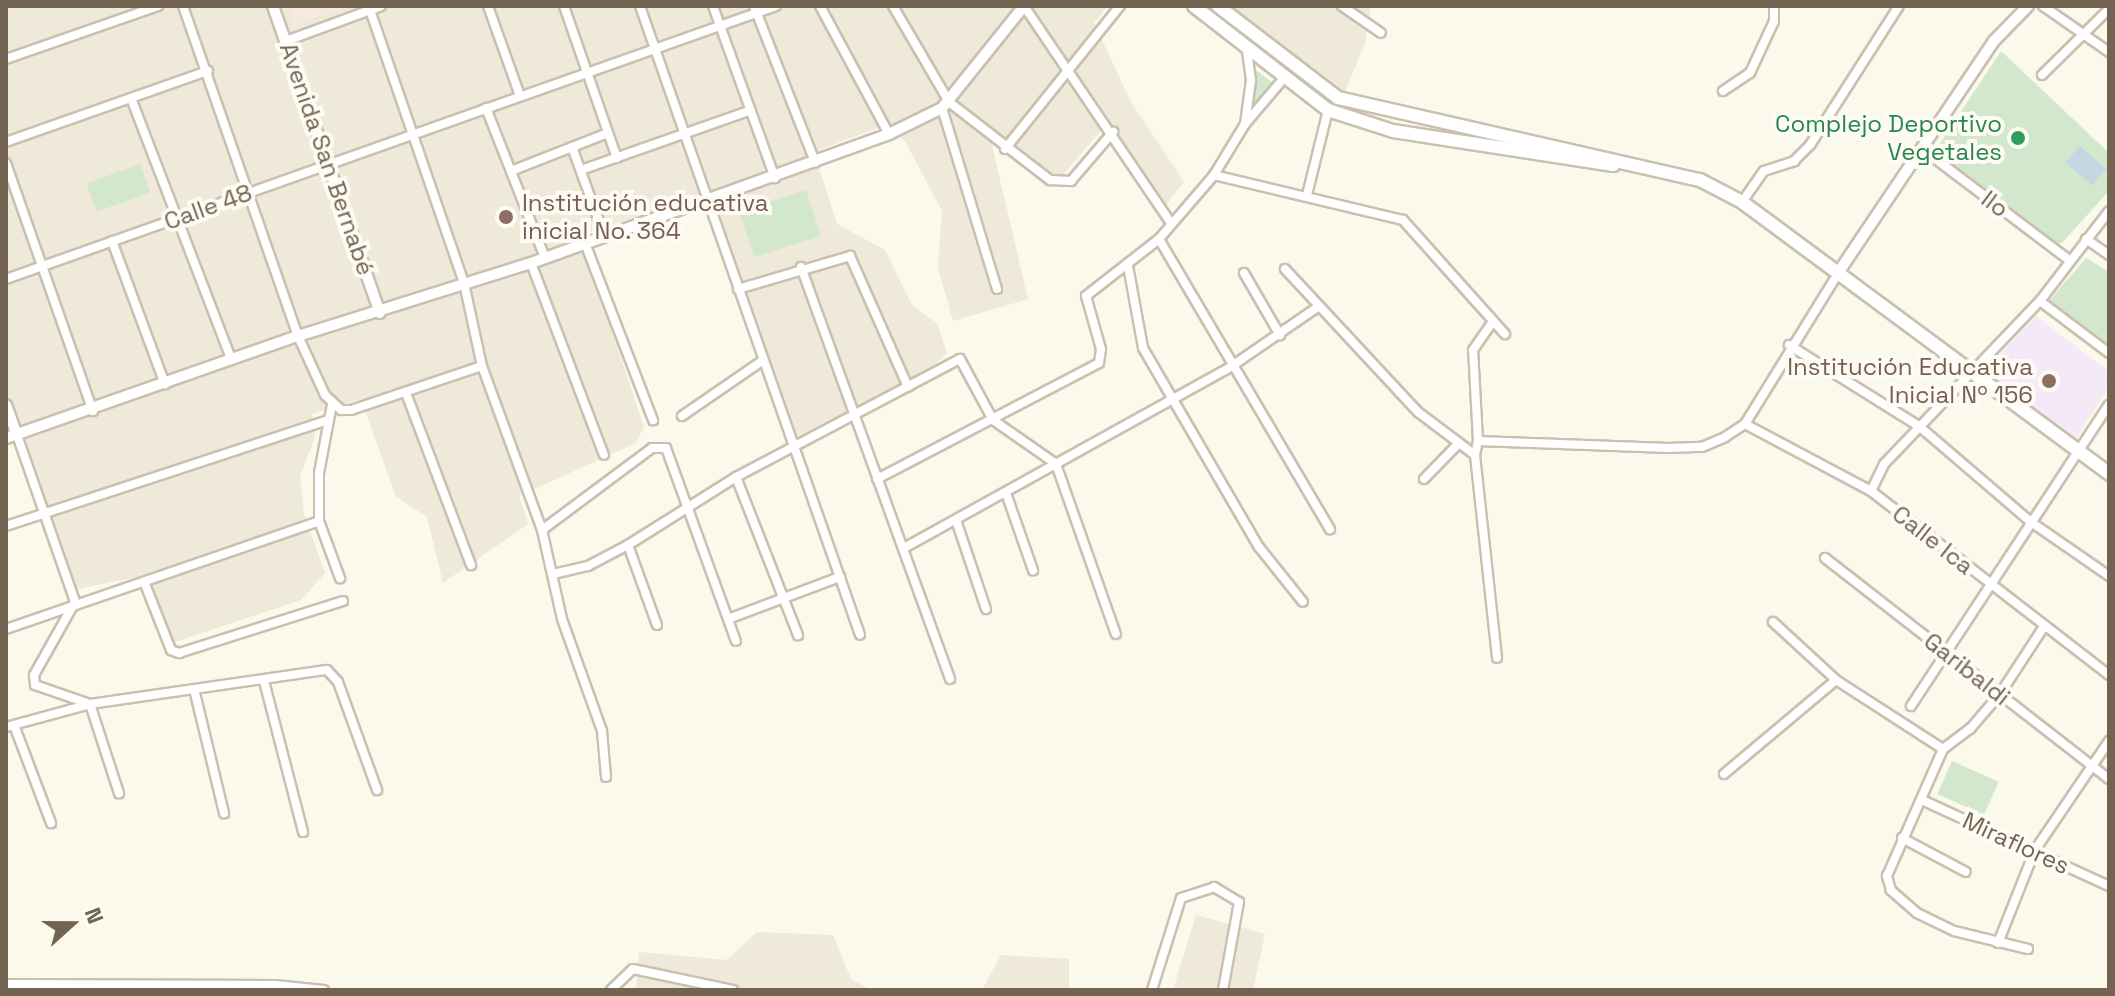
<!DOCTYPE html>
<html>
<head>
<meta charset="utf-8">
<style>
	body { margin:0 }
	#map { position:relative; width:2115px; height:996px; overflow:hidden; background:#fbf8ec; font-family:"Space Grotesk",sans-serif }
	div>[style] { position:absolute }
	.residential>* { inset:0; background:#eee9d9 }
	.commercial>* { inset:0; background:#f6eadf }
	.education>* { inset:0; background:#f5e9f7 }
	.green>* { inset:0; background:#d2e7cc; transform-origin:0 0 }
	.water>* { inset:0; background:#c3d8e2; transform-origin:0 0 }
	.roads { filter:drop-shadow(2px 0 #c9c0b0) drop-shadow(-2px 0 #c9c0b0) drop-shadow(0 2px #c9c0b0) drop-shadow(0 -2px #c9c0b0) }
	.minor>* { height:8px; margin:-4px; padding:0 4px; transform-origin:4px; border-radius:4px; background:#fff }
	.tertiary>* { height:10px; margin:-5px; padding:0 5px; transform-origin:5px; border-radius:5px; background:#fff }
	.secondary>* { height:12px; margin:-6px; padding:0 6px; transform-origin:6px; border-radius:6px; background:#fff }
	.dots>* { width:22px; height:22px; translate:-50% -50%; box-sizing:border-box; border:4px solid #fdfbf3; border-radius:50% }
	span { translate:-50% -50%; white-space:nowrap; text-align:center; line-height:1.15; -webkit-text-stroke:8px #fdfbf3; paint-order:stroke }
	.leisure-label { font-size:24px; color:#27864d }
	.right { translate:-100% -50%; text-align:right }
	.street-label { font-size:24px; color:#736452 }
	.education-label { font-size:24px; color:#785e54 }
	.left { translate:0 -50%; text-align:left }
	.frame { position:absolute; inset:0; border:8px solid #736452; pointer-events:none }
	.north { position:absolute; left:32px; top:884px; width:80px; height:80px; -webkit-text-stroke:6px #fdfbf3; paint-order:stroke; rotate:69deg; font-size:22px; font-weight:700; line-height:32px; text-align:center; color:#736452 }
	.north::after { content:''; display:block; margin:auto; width:28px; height:36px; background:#736452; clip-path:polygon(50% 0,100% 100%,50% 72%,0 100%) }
</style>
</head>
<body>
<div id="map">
	<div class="residential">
		<div style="clip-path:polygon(6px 6px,1107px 6px,1094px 23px,1131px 102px,1184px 182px,1157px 215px,1104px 127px,1056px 183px,990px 137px,1028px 299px,953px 321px,938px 268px,942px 211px,906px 143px,888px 124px,814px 152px,837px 224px,885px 250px,912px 305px,937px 323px,947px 353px,922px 377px,797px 436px,712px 192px,580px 235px,644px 427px,636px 443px,519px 496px,528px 524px,443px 583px,427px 517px,396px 497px,361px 399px,312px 414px,315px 437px,300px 476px,304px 514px,325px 573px,301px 600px,166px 645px,142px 576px,77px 589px,20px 425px,6px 430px)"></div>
		<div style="clip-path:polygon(1228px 6px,1371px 6px,1365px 43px,1344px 94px)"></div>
		<div style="clip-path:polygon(1196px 915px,1265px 934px,1253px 990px,1173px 990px)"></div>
		<div style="clip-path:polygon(757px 932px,833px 935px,851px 979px,871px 990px,636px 990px,639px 952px,727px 960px)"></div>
		<div style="clip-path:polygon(1001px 955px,1069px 959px,1069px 990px,982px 990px)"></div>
	</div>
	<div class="commercial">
		<div style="clip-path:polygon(288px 6px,348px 6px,295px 25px)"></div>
	</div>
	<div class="education">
		<div style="clip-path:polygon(2036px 316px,2109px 371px,2109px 387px,2073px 443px,1980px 375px)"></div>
	</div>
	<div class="green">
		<div style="clip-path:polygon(2001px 51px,2109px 153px,2109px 191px,2062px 243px,2054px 244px,1933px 154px)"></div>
		<div style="clip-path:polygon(1243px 60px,1279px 88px,1247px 123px)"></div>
		<div style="left:140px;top:164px;width:30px;height:57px;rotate:70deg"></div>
		<div style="left:806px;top:190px;width:48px;height:70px;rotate:72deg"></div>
		<div style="clip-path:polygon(2086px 258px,2109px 272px,2109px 351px,2047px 303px)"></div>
		<div style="left:1952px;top:761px;width:51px;height:36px;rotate:24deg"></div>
	</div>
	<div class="water">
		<div style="left:2080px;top:146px;width:35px;height:22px;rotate:41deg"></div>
	</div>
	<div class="roads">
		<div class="minor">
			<div style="left:183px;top:6px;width:349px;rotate:70.8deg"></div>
			<div style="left:298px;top:336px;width:65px;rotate:65.4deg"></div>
			<div style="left:325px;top:395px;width:22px;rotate:43deg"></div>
			<div style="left:341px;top:410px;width:10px"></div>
			<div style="left:351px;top:410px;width:138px;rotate:-18.6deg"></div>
			<div style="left:488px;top:6px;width:96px;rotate:70.4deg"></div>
			<div style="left:564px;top:6px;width:161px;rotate:70.8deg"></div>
			<div style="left:640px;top:6px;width:666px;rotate:70.72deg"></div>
			<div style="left:713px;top:6px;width:183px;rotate:70.2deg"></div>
			<div style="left:754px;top:6px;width:168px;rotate:68.6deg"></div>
			<div style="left:820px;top:6px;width:145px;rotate:61.7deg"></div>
			<div style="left:893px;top:6px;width:111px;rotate:59.7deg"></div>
			<div style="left:949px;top:102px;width:128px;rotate:37.7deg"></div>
			<div style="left:1050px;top:180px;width:21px;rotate:3deg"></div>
			<div style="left:1071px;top:181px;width:65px;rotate:-49.4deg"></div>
			<div style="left:1024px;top:6px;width:262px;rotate:55.9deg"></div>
			<div style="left:1342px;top:6px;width:47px;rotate:34.7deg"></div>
			<div style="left:2043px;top:6px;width:80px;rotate:34.9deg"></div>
			<div style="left:370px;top:10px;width:289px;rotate:71deg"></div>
			<div style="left:464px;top:283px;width:85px;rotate:77.8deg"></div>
			<div style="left:482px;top:366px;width:175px;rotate:69.9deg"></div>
			<div style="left:542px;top:530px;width:91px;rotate:77.3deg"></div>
			<div style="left:562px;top:619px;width:119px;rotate:70.3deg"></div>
			<div style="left:602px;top:731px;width:46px;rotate:85deg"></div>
			<div style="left:286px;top:41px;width:101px;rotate:-20.2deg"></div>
			<div style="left:6px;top:59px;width:161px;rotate:-19.2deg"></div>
			<div style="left:2042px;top:75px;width:94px;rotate:-44.6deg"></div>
			<div style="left:1723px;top:91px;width:32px;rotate:-34deg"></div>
			<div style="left:1750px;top:73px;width:57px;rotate:-65.2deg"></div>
			<div style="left:1774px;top:21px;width:15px;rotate:-90deg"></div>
			<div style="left:131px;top:98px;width:280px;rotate:69deg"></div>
			<div style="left:486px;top:108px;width:161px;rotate:68.5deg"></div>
			<div style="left:942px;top:108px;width:189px;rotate:73.1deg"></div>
			<div style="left:1245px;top:124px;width:60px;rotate:-49.7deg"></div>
			<div style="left:6px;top:142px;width:214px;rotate:-19.4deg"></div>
			<div style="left:572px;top:147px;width:94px;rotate:70deg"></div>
			<div style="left:1921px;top:148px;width:186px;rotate:37.1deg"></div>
			<div style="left:1005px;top:149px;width:184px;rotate:-51.2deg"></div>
			<div style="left:6px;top:163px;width:263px;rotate:70.7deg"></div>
			<div style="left:581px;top:170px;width:180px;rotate:-19.4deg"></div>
			<div style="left:511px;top:171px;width:104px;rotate:-21.4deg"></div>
			<div style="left:1214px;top:175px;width:194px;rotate:13.4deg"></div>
			<div style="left:1403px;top:220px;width:153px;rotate:48.2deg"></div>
			<div style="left:1307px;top:195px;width:88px;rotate:-76.1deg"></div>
			<div style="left:1742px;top:202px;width:38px;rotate:-55deg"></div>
			<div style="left:1764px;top:171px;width:32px;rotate:-18deg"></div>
			<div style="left:1794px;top:161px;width:23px;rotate:-45deg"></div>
			<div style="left:1810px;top:145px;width:165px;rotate:-57.4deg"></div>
			<div style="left:1159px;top:239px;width:337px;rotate:59.5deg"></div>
			<div style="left:2086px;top:239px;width:28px;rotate:35deg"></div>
			<div style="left:112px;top:241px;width:153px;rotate:69.7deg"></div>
			<div style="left:585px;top:243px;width:190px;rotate:69deg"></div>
			<div style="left:531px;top:263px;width:205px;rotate:69.2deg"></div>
			<div style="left:1128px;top:266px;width:83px;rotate:79.6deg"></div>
			<div style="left:1143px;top:348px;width:230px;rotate:59.8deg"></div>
			<div style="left:1259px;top:547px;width:70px;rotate:51.3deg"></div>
			<div style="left:801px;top:267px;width:438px;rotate:70.1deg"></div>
			<div style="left:1285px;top:269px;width:195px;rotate:47.1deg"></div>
			<div style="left:1418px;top:412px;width:71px;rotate:37deg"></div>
			<div style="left:1475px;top:455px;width:204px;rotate:83.8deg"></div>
			<div style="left:1244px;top:273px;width:72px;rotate:59.9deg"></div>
			<div style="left:6px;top:279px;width:817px;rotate:-19.52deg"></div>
			<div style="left:738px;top:289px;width:117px;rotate:-16.4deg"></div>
			<div style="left:850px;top:256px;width:143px;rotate:66.1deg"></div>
			<div style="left:2040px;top:301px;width:86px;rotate:37deg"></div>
			<div style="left:1789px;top:345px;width:155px;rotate:32deg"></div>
			<div style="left:1920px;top:427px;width:146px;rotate:40.6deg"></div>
			<div style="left:2031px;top:522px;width:95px;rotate:34.7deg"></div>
			<div style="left:406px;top:393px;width:184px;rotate:69.3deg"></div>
			<div style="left:682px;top:416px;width:97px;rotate:-34.5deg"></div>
			<div style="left:1745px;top:424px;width:143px;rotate:28deg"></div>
			<div style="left:1871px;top:491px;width:301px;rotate:37.7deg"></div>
			<div style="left:17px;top:435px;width:177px;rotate:70.8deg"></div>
			<div style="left:75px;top:602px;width:84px;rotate:119.3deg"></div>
			<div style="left:34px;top:675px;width:10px;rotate:84deg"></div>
			<div style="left:35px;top:685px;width:55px;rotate:19.1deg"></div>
			<div style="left:1478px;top:441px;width:91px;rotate:-93.1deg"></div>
			<div style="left:1473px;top:350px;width:35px;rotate:-55deg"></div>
			<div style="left:1475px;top:455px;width:14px;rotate:-78deg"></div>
			<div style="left:1478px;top:441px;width:191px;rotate:2.1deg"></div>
			<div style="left:1669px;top:448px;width:33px;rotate:-2deg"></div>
			<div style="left:1702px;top:447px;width:25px;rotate:-23deg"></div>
			<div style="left:1725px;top:437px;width:24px;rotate:-33deg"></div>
			<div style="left:1745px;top:424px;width:179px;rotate:-58.3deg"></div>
			<div style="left:736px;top:477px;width:170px;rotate:68.6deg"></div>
			<div style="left:877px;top:479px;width:250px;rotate:-27.6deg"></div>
			<div style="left:1099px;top:363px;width:14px;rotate:-82deg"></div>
			<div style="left:1101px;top:349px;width:55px;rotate:-105.8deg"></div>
			<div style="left:1086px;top:296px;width:93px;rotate:-38deg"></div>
			<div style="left:1159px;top:239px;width:84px;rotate:-49.3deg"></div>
			<div style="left:1214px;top:175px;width:60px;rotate:-58.7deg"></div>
			<div style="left:1245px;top:124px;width:44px;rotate:-82.2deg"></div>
			<div style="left:1251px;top:80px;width:30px;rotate:-98deg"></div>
			<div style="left:1424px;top:479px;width:50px;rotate:-45.8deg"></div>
			<div style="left:1871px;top:491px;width:30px;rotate:-64deg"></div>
			<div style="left:1884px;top:464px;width:226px;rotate:-46.3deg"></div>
			<div style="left:2040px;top:301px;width:113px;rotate:-52.5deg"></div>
			<div style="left:1006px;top:493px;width:82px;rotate:70.7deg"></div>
			<div style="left:956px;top:520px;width:94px;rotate:71.4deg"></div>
			<div style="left:319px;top:521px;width:61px;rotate:69.8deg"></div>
			<div style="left:6px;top:526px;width:336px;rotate:-18.2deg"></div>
			<div style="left:542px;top:530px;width:137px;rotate:-36.7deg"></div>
			<div style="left:652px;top:448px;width:14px"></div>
			<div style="left:666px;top:448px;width:205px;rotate:70.1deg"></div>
			<div style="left:628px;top:545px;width:85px;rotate:70.1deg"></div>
			<div style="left:904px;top:548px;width:375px;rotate:-29deg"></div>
			<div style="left:1232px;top:366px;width:104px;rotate:-34.5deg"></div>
			<div style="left:1825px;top:558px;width:360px;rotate:37.9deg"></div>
			<div style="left:553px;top:574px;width:36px;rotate:-13deg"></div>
			<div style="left:588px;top:566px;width:45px;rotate:-27.7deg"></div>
			<div style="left:628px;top:545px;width:128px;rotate:-32.2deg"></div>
			<div style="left:736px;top:477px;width:253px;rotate:-27.8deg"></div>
			<div style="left:960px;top:359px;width:69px;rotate:61.6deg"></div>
			<div style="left:993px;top:420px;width:77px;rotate:34.9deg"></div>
			<div style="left:1056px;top:464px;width:180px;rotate:70.6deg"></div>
			<div style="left:145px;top:584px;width:71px;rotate:68.5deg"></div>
			<div style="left:171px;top:650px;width:9px;rotate:21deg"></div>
			<div style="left:179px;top:653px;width:172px;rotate:-17.6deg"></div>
			<div style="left:728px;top:619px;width:120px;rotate:-20.6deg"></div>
			<div style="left:1773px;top:622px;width:86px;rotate:42.6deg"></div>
			<div style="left:1836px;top:680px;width:127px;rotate:32.8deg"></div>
			<div style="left:6px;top:629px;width:331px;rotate:-19deg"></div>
			<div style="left:319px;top:521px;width:48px;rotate:-90deg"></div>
			<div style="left:319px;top:473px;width:70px;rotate:-79.3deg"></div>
			<div style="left:264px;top:681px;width:156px;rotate:75.5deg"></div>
			<div style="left:194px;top:689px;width:128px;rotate:76.4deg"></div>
			<div style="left:90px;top:704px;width:94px;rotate:72deg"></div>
			<div style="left:1911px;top:706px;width:360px;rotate:-56.7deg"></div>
			<div style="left:14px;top:725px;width:105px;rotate:69.3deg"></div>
			<div style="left:6px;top:727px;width:87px;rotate:-15.3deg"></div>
			<div style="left:90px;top:704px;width:239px;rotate:-8.2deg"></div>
			<div style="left:327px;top:670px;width:16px;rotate:47deg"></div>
			<div style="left:338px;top:682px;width:115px;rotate:70.1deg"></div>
			<div style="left:1724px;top:774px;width:146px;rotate:-40deg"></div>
			<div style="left:1922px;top:800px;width:206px;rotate:24.7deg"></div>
			<div style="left:1902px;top:838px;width:72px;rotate:28deg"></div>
			<div style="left:1998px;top:943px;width:100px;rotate:-68.3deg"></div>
			<div style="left:2035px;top:850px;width:132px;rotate:-55.8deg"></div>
			<div style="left:2028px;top:949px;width:76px;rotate:-166.3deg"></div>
			<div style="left:1954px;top:931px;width:41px;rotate:-154.1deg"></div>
			<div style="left:1917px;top:913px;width:35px;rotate:-139deg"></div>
			<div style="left:1891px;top:890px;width:15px;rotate:-106deg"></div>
			<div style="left:1887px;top:876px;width:139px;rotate:-66.2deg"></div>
			<div style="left:1943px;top:749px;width:34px;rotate:-37deg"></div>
			<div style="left:1970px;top:729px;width:46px;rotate:-49.4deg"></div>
			<div style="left:2000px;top:694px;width:79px;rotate:-56.9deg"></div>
			<div style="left:6px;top:984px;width:269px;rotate:0.2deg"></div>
			<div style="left:275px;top:985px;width:49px;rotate:5.8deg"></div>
			<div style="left:611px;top:990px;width:30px;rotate:-44deg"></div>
			<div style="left:633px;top:969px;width:102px;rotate:11.9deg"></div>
			<div style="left:1152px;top:990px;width:96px;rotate:-72.5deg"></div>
			<div style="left:1181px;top:898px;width:35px;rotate:-18deg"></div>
			<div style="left:1214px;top:887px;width:29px;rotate:31deg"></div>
			<div style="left:1239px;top:902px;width:89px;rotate:100.3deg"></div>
		</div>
		<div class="tertiary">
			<div style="left:273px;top:6px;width:325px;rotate:70.8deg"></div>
			<div style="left:1840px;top:270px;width:276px;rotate:-56.1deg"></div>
			<div style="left:1994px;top:41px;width:49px;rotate:-45.8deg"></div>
			<div style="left:6px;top:405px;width:32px;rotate:70deg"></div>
			<div style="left:6px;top:438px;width:309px;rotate:-19.3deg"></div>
			<div style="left:298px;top:336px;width:244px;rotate:-17.4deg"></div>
			<div style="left:531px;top:263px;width:381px;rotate:-19.8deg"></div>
			<div style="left:889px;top:134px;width:59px;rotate:-26.1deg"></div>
			<div style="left:942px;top:108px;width:131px;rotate:-51.2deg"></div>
		</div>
		<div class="secondary">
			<div style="left:1194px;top:6px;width:170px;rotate:37.8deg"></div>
			<div style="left:1328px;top:110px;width:68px;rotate:17.9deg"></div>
			<div style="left:1393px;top:131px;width:223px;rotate:8.8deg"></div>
			<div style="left:1218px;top:6px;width:151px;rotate:37.5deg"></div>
			<div style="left:1338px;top:98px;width:371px;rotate:12.8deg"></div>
			<div style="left:1700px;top:180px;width:47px;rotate:27.6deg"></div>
			<div style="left:1742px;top:202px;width:457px;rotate:36.5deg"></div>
		</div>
	</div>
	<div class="dots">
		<div style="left:2018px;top:138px;background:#2e9e5b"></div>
		<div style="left:506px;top:217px;background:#8d6e63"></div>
		<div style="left:2049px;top:381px;background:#8d6e63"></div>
	</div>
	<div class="leisure-label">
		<span class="right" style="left:2002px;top:138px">Complejo Deportivo<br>Vegetales</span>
	</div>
	<div class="street-label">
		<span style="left:327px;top:159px;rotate:71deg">Avenida San Bernabé</span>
		<span style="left:1995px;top:204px;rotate:37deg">Ilo</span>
		<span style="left:208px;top:207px;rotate:-20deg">Calle 48</span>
		<span style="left:1933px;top:540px;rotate:38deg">Calle Ica</span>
		<span style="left:1967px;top:669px;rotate:38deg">Garibaldi</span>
		<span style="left:2016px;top:843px;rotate:25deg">Miraflores</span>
	</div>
	<div class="education-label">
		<span class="left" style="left:522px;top:217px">Institución educativa<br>inicial No. 364</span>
		<span class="right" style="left:2033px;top:381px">Institución Educativa<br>Inicial Nº 156</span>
	</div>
	<div class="frame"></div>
	<div class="north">N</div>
</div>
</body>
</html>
